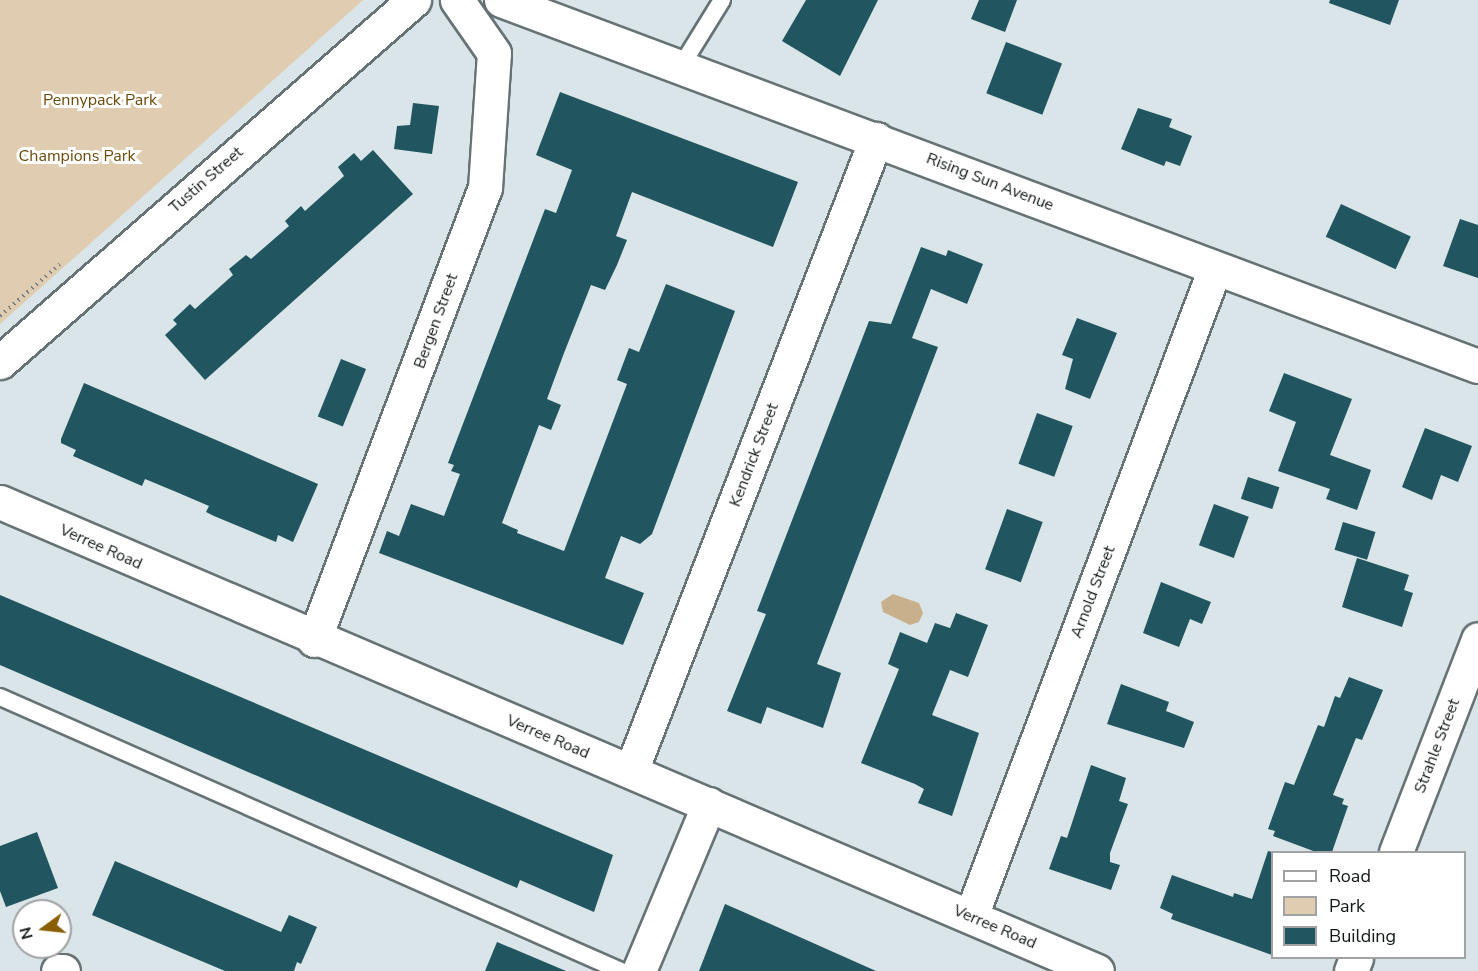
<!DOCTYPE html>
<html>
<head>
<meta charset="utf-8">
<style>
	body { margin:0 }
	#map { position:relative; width:1478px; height:971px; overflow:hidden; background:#d9e5e8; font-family:"Nunito Sans",sans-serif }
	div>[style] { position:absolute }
	.green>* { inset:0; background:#e0ccb0 }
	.water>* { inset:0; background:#c9b08c }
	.building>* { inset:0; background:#21555f; transform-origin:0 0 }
	.path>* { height:4px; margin-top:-2px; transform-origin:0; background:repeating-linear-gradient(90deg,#757e80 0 1.5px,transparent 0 6px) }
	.roads { filter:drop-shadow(2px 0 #677275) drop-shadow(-2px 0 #677275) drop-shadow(0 2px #677275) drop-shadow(0 -2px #677275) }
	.lane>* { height:16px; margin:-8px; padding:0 8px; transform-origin:8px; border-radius:8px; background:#fff }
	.street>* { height:33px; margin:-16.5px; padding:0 16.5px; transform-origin:16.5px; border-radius:16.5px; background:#fff }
	.secondary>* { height:33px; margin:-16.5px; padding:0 16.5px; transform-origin:16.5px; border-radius:16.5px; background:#fff }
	span { translate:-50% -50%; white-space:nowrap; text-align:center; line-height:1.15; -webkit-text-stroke:6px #fff; paint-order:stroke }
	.park-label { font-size:16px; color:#6d4b0a }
	.street-label { font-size:16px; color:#121718 }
	.legend { position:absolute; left:1271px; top:851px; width:195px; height:108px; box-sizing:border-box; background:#fff; border:2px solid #a0a2a3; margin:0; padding:8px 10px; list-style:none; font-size:18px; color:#121718 }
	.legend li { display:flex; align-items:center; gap:12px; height:30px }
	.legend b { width:30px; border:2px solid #a0a2a3 }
	.north { position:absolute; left:12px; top:899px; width:60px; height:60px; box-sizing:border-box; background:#fff; border:2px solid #a0a2a3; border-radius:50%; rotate:255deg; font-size:16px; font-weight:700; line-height:24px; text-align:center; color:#121718 }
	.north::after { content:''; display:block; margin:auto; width:21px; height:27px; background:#895e00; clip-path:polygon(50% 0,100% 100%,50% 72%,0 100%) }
</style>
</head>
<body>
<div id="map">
	<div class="green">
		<div style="clip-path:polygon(0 0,363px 0,0 324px)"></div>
	</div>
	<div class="water">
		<div style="clip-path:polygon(893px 594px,919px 603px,923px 613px,919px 622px,910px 625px,883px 612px,881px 602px)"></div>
	</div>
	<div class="building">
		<div style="clip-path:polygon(806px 0,878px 0,840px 76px,782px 41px)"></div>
		<div style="clip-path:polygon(979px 0,1017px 0,1005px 32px,971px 19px)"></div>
		<div style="clip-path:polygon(1330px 0,1399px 0,1390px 25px,1329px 3px)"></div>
		<div style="left:1006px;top:42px;width:60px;height:55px;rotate:21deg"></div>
		<div style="clip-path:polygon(560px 92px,798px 182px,773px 247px,632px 192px,616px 236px,627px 240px,617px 265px,605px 290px,591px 285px,564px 353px,547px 399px,561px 405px,551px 430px,539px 425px,502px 523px,518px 530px,517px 533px,564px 551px,627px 384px,617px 380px,629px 348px,639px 352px,666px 284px,735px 311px,652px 534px,640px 544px,621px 536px,605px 578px,644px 593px,623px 645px,379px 553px,387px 531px,399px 536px,411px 504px,444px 516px,460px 474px,451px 471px,454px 465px,448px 463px,545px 209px,556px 213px,572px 170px,536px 155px)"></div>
		<div style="clip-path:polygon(413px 103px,439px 106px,432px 154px,394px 149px,397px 126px,410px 125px)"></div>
		<div style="clip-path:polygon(1138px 108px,1172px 119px,1169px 127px,1192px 136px,1180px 166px,1166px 161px,1164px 166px,1121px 149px)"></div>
		<div style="clip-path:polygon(373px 150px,413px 194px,205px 380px,165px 335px,177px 324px,173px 320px,190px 304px,195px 309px,233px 275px,229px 269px,246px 255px,251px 259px,289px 226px,285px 221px,301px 206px,305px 211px,344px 176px,338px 167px,354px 153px,361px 161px)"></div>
		<div style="left:1341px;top:204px;width:77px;height:36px;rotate:25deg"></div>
		<div style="clip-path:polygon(1460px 219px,1478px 225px,1478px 278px,1443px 266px)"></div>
		<div style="clip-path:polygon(921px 247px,946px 256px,948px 250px,983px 264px,967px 304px,931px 289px,912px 338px,938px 347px,817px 664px,841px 673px,823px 728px,767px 707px,761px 724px,727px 711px,766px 614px,757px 611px,869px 321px,891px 324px)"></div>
		<div style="clip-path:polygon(1077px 318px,1117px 333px,1090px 399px,1065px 389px,1073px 359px,1062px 355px)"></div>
		<div style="left:341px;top:359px;width:27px;height:62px;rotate:22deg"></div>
		<div style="clip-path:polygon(1284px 373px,1352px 399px,1330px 455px,1371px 470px,1357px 510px,1326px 499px,1330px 489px,1278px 471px,1296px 422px,1269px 411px)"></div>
		<div style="clip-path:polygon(84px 383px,318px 484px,293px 542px,278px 535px,276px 542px,214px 516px,206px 512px,209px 506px,174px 491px,145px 479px,142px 486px,73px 456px,76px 450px,61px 443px,61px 439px)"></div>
		<div style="left:1037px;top:413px;width:38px;height:54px;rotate:20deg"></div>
		<div style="clip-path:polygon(1425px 428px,1472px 446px,1458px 482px,1441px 475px,1432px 500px,1402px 487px)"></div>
		<div style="left:1248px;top:477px;width:33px;height:23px;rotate:18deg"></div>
		<div style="left:1214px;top:504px;width:37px;height:44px;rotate:20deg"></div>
		<div style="left:1007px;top:509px;width:38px;height:64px;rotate:20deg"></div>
		<div style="left:1343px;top:522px;width:34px;height:29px;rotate:17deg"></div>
		<div style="clip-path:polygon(1357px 558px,1409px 575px,1404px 590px,1413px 593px,1402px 627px,1342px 607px)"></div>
		<div style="clip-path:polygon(1161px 582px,1211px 602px,1202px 624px,1190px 619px,1179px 647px,1143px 633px)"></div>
		<div style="clip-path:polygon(0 595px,613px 855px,594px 912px,520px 880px,517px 888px,0 665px)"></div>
		<div style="clip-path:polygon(956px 613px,988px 625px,968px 677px,950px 670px,932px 715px,979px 733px,952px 816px,918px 803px,924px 789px,915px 784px,861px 763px,899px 669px,888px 664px,900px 632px,927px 643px,935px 623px,950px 628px)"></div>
		<div style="clip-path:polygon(1349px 677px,1383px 690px,1362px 740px,1356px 738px,1333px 795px,1344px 799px,1342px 804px,1348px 806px,1332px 852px,1316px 852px,1273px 836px,1275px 831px,1268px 829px,1285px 782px,1294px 785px,1318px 725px,1324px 727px,1335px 696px,1340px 698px)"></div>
		<div style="clip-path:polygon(1121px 684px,1169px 702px,1166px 711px,1194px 722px,1184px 748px,1107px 724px)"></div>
		<div style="clip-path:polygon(1091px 765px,1126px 778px,1119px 801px,1128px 804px,1110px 853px,1110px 862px,1120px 865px,1111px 890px,1049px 869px,1061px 836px,1067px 838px)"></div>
		<div style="clip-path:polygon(37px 832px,58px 888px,6px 907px,0 891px,0 846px)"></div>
		<div style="clip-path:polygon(1268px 851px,1272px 852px,1272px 955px,1171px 919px,1173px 914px,1160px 908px,1172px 875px,1233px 897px,1234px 893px,1252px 899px)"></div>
		<div style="clip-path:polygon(115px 861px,281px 932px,289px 915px,317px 927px,301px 964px,297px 962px,294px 971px,225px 971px,92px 915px)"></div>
		<div style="clip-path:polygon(725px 904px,748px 914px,876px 971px,699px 971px)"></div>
		<div style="clip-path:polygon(497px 942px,566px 971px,485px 971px)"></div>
	</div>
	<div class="path">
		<div style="left:0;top:316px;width:79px;rotate:-40.9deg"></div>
	</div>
	<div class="roads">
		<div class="lane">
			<div style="left:680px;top:68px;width:80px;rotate:-58.3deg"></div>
			<div style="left:0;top:697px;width:679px;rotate:23.81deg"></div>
		</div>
		<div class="street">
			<div style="left:501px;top:0;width:1043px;rotate:20.54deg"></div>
			<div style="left:0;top:362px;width:550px;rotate:-41.17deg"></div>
			<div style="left:314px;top:640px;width:483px;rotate:-69.3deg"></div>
			<div style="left:485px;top:188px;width:135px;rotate:-86.2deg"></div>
			<div style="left:494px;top:53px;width:65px;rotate:-124.9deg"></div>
			<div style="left:631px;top:771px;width:678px;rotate:-68.81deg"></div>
			<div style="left:1396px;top:852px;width:228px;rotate:-68.9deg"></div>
			<div style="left:971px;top:916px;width:692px;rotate:-69.37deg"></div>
			<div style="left:58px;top:971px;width:5px"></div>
			<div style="left:639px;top:971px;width:181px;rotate:-67.3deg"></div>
			<div style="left:1351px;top:971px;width:14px;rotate:-69deg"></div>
		</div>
		<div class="secondary">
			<div style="left:0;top:502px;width:1193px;rotate:23.15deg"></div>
		</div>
	</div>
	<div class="park-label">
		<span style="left:100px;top:100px">Pennypack Park</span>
		<span style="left:77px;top:156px">Champions Park</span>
	</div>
	<div class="street-label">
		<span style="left:206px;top:180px;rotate:-41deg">Tustin Street</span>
		<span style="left:990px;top:182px;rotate:21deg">Rising Sun Avenue</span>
		<span style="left:436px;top:321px;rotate:-70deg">Bergen Street</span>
		<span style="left:754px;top:455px;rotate:-69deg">Kendrick Street</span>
		<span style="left:101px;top:547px;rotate:24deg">Verree Road</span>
		<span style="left:1093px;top:592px;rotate:-69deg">Arnold Street</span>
		<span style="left:548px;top:737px;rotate:23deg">Verree Road</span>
		<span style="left:1437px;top:746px;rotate:-69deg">Strahle Street</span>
		<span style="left:995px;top:927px;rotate:23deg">Verree Road</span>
	</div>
	<ul class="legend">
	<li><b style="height:8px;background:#fff"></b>Road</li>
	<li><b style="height:16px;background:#e0ccb0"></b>Park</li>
	<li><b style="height:16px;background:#21555f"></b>Building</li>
	</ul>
	<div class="north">N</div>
</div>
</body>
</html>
